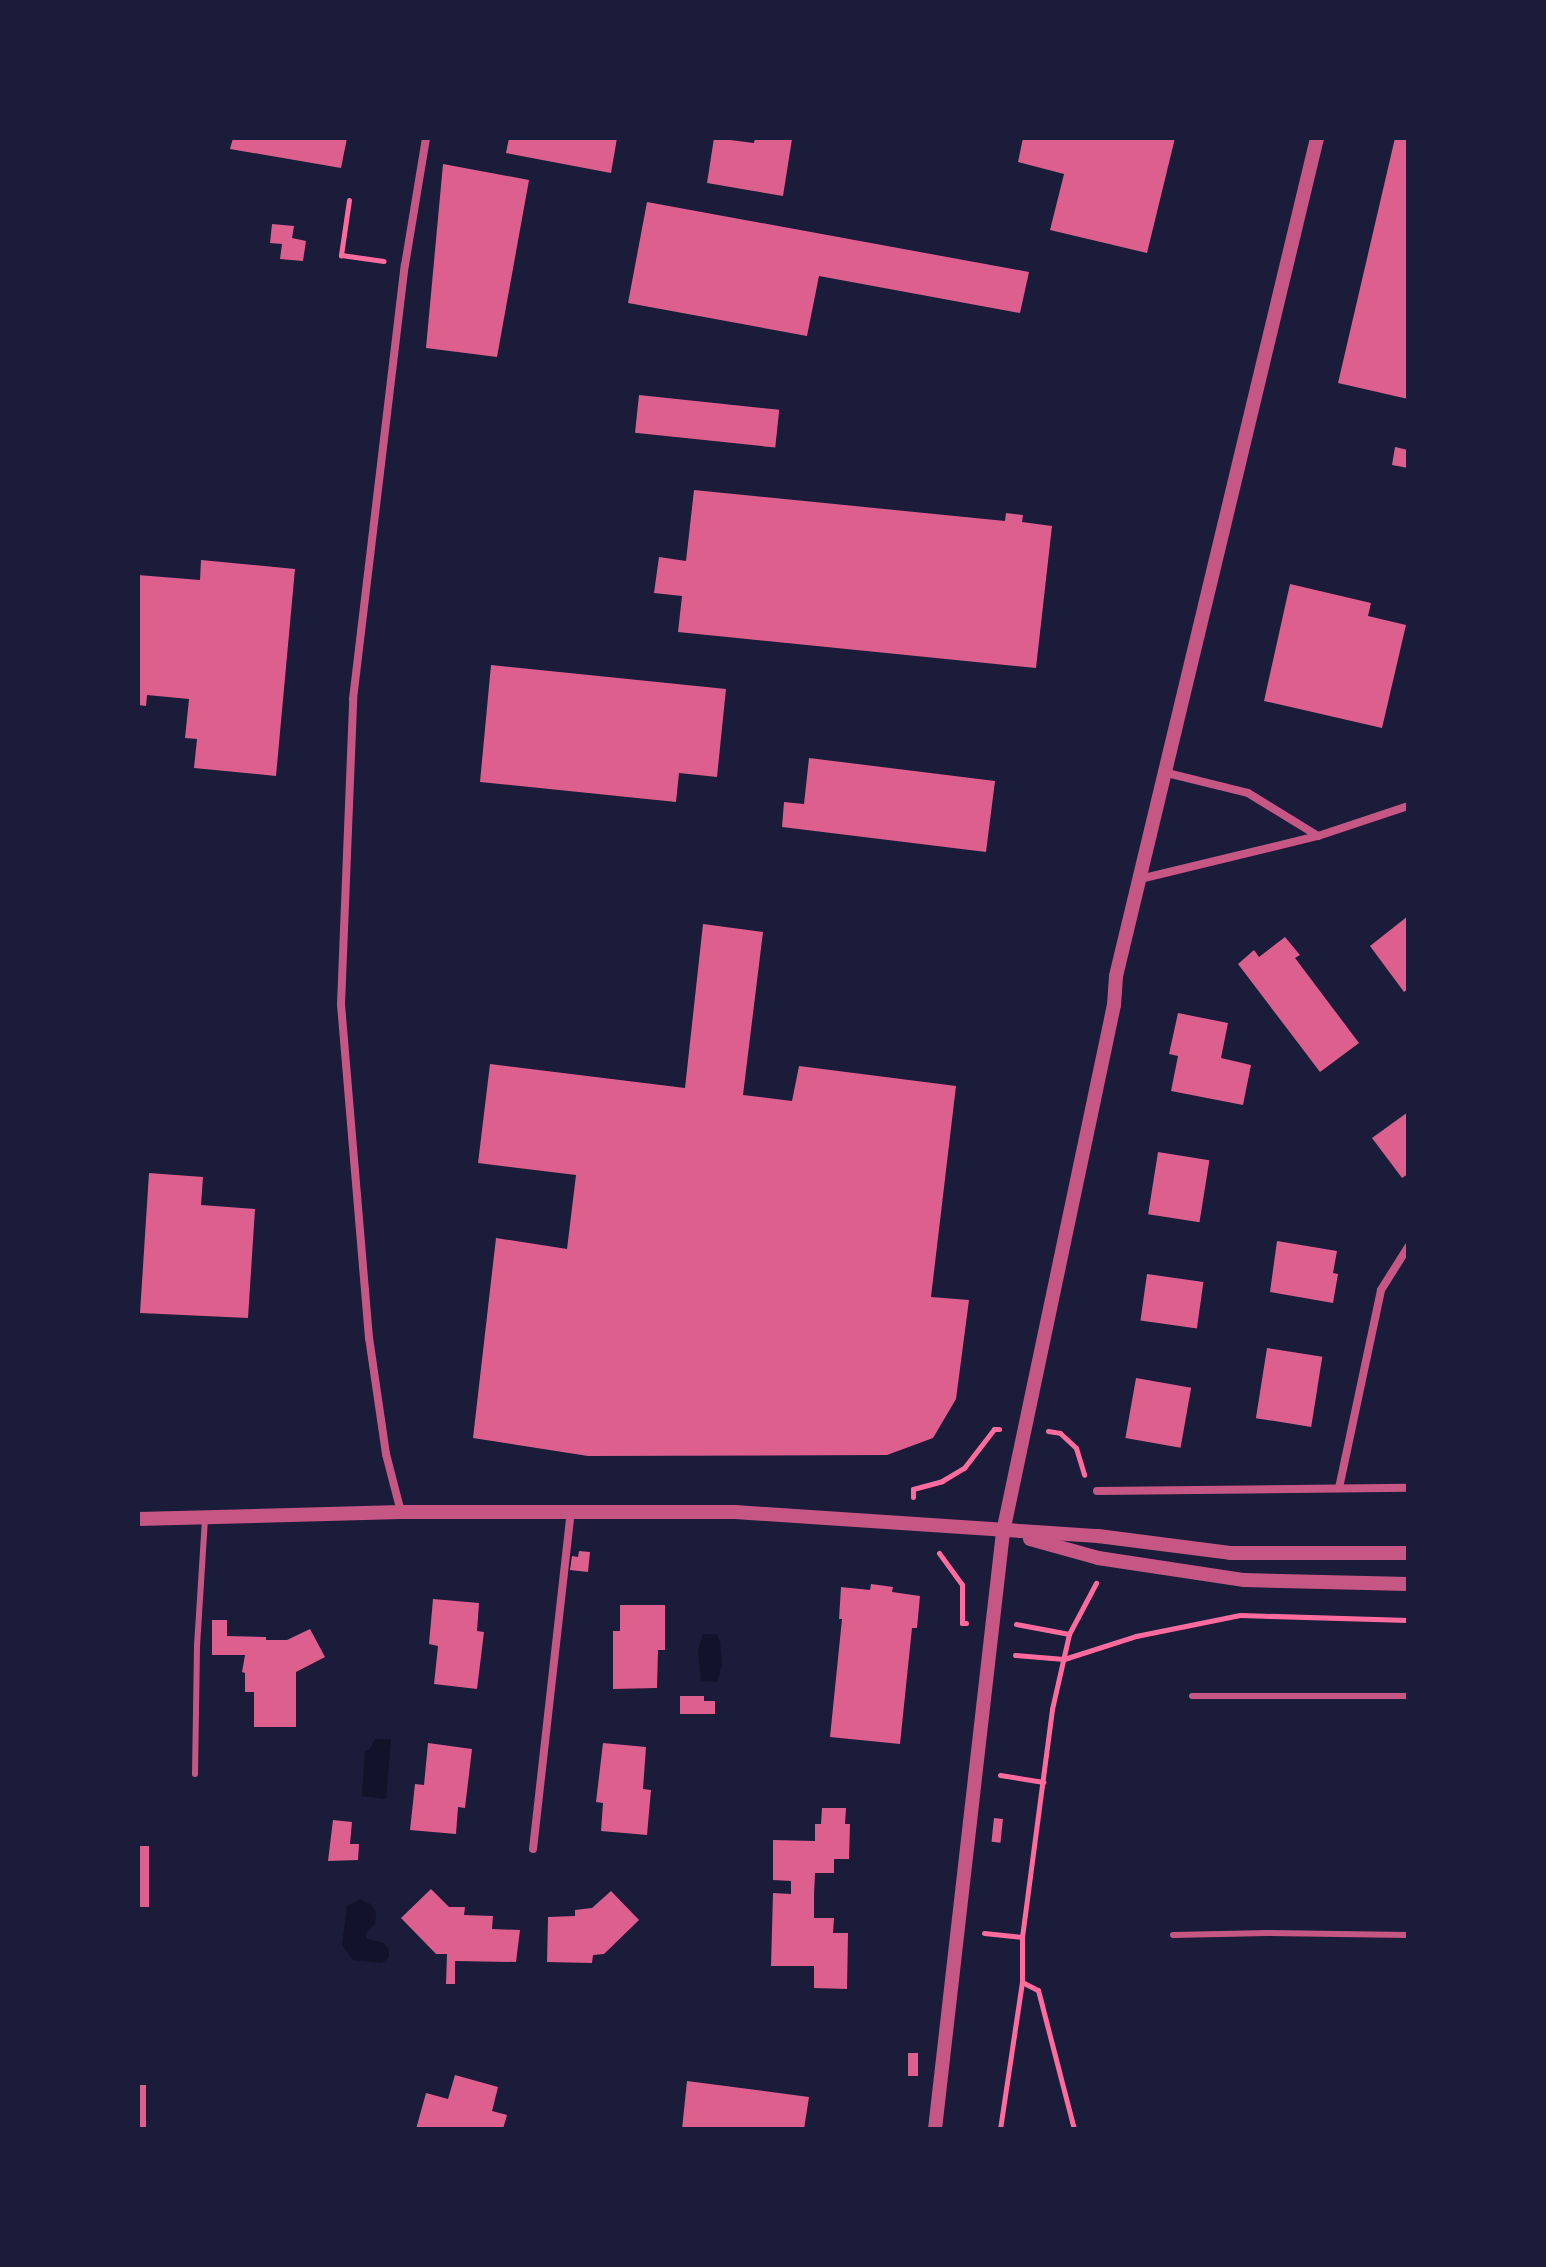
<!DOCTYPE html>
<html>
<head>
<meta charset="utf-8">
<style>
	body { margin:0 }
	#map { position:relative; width:1546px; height:2267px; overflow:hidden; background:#1b1b3a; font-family:"Asap Condensed",sans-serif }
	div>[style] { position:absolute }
	.water>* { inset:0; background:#12122b }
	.building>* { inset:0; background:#dd5f8e; transform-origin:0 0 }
	.path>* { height:5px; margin:-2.5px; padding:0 2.5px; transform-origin:2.5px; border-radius:2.5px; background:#ff6b9d }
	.service>* { height:6px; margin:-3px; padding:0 3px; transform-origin:3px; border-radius:3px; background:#c65784 }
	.minor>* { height:8px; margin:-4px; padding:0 4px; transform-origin:4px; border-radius:4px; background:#c65784 }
	.tertiary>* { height:14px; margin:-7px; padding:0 7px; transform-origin:7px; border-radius:7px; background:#c65784 }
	span { translate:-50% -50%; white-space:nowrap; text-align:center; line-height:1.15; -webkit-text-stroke:8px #1b1b3a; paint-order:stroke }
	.frame { position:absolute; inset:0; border:140px solid #1b1b3a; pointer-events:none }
</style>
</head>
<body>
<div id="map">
	<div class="water">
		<div style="clip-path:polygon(703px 1634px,717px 1634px,720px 1642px,722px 1665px,717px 1682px,701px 1681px,698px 1650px)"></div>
		<div style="clip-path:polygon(375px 1739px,391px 1739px,386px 1799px,362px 1796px,365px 1750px,369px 1750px)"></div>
		<div style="clip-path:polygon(360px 1899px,370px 1904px,376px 1912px,375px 1924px,365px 1934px,367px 1939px,383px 1943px,389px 1949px,389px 1957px,382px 1963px,353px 1960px,342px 1945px,347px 1906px)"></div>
	</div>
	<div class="building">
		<div style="clip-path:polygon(233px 138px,347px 138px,341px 168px,230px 149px)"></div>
		<div style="clip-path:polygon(509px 138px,617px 138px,611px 173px,506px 153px)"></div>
		<div style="clip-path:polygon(714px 138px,754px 143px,755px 138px,792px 139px,783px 196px,707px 183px)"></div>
		<div style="clip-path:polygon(1023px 138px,1175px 138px,1147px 253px,1050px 230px,1064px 174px,1018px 162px)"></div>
		<div style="clip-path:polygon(1395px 138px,1408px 138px,1408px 399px,1338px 383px)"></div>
		<div style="clip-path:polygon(443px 164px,529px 180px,497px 357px,426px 348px)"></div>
		<div style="clip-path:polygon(647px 202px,1029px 272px,1020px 313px,819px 276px,807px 336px,628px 303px)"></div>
		<div style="clip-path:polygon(272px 224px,294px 226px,292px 238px,306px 241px,303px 261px,280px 259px,282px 244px,270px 243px)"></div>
		<div style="left:639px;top:395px;width:141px;height:38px;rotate:6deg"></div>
		<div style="clip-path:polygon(1395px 447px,1408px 450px,1408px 468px,1392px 465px)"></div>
		<div style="clip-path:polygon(694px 490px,1005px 521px,1006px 513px,1023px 515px,1022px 522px,1052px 526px,1036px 668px,678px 632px,682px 596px,654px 593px,659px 557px,686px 561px)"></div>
		<div style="clip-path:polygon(201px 560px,295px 569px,276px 776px,194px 768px,197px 739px,185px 738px,189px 699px,147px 695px,146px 706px,138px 705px,138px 575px,200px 580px)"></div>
		<div style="clip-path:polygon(1290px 584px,1371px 603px,1368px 616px,1406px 625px,1382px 728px,1264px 701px)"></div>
		<div style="clip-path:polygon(491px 665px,726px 689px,717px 777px,679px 773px,676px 802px,480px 782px)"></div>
		<div style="clip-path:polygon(809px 758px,995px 781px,986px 852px,782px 827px,784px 802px,804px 804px)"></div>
		<div style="clip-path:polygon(1408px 916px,1408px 989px,1404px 992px,1370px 946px)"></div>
		<div style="clip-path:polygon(703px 924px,763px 932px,743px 1095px,792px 1101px,799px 1066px,956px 1086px,931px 1297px,969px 1300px,956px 1399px,933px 1438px,887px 1455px,588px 1456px,473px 1438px,496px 1238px,567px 1249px,576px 1175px,478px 1163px,490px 1064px,685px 1088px)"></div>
		<div style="clip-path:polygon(1285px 937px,1300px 955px,1295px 958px,1359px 1043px,1320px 1072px,1238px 964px,1254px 950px,1259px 957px)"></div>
		<div style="clip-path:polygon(1178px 1013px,1228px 1023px,1221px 1058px,1251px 1065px,1243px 1105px,1171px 1091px,1178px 1056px,1169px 1054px)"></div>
		<div style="clip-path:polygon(1408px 1112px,1408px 1174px,1402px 1178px,1372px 1138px)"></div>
		<div style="left:1158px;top:1152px;width:52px;height:63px;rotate:9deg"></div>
		<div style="clip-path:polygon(149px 1173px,203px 1177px,201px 1205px,255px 1209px,248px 1318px,140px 1313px)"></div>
		<div style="clip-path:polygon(1277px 1241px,1337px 1251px,1333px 1273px,1338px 1274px,1333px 1303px,1270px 1292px)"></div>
		<div style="left:1147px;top:1274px;width:57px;height:47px;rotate:8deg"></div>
		<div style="left:1267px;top:1348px;width:56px;height:71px;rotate:9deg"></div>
		<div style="left:1136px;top:1378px;width:56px;height:61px;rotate:10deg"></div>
		<div style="clip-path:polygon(579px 1551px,590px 1552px,588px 1572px,570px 1570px,572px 1556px,578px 1557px)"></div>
		<div style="clip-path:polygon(871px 1584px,893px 1587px,892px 1592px,920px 1596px,917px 1628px,912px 1628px,900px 1744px,830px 1737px,842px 1619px,839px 1619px,841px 1587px,870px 1590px)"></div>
		<div style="clip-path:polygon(433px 1599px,479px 1603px,477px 1631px,484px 1632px,477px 1689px,434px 1684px,438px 1646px,429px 1644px)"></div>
		<div style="clip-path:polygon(620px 1605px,665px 1605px,665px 1650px,658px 1650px,657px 1688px,613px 1689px,613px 1631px,620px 1631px)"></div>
		<div style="clip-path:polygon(212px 1620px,227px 1620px,227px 1636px,266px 1637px,266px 1640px,287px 1640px,310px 1629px,325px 1657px,296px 1672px,296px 1727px,254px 1727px,254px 1692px,245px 1692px,245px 1673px,242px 1672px,245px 1655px,212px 1655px)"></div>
		<div style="clip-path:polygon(680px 1696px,704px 1696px,704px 1701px,715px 1701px,715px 1714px,680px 1714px)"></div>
		<div style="clip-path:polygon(428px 1743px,472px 1749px,465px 1808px,458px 1807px,456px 1834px,410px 1830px,415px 1784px,424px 1785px)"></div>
		<div style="clip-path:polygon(603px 1743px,646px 1747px,643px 1789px,651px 1790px,647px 1835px,601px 1831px,603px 1803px,596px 1802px)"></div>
		<div style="clip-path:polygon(822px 1808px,846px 1808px,845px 1824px,850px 1824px,849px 1859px,834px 1859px,834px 1873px,815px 1873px,814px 1895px,814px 1918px,834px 1918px,833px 1933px,848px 1933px,847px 1989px,814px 1988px,814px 1966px,771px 1966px,773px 1893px,791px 1894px,791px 1881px,773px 1880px,773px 1840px,815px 1841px,815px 1824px,821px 1824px)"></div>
		<div style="left:994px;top:1818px;width:9px;height:24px;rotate:6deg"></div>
		<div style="clip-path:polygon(333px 1820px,352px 1822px,350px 1844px,359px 1844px,358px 1860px,328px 1861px)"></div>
		<div style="left:138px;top:1846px;width:11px;height:61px"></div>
		<div style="clip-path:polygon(431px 1889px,449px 1907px,465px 1907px,464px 1915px,493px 1916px,492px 1929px,520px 1930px,516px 1962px,455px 1961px,455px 1984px,446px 1984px,447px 1954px,436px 1954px,401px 1918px)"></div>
		<div style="clip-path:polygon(611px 1891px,639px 1920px,604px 1954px,593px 1955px,592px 1963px,547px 1962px,548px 1917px,575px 1916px,575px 1910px,592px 1908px)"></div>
		<div style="left:908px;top:2053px;width:10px;height:23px"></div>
		<div style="clip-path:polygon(455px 2075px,498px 2087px,492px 2111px,507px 2115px,503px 2129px,416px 2129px,426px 2093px,448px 2099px)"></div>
		<div style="clip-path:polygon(687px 2081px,809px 2097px,804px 2129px,682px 2129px)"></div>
		<div style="left:138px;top:2085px;width:8px;height:44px"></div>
	</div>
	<div class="path">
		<div style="left:349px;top:200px;width:56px;rotate:98.3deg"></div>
		<div style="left:341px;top:255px;width:43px;rotate:7.9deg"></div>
		<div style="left:1048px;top:1431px;width:12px;rotate:9deg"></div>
		<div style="left:1060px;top:1433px;width:22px;rotate:43deg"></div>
		<div style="left:1076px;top:1448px;width:28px;rotate:73deg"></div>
		<div style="left:913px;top:1497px;width:8px;rotate:-90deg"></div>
		<div style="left:913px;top:1489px;width:30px;rotate:-15deg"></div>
		<div style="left:942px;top:1481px;width:26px;rotate:-31deg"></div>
		<div style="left:964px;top:1468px;width:49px;rotate:-52.4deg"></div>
		<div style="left:994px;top:1429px;width:5px"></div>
		<div style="left:939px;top:1553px;width:39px;rotate:54deg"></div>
		<div style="left:962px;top:1585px;width:38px;rotate:90deg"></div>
		<div style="left:962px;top:1623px;width:4px"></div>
		<div style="left:1016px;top:1624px;width:54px;rotate:10.7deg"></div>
		<div style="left:1015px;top:1655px;width:49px;rotate:4.7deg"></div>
		<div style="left:1064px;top:1659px;width:76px;rotate:-17.7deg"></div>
		<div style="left:1136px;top:1636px;width:106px;rotate:-11.4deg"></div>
		<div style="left:1240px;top:1615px;width:168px;rotate:1.7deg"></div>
		<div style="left:1000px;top:1775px;width:44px;rotate:9.2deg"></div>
		<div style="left:984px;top:1933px;width:38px;rotate:6deg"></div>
		<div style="left:1022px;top:1982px;width:18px;rotate:27deg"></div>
		<div style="left:1038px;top:1990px;width:144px;rotate:75.5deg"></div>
		<div style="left:1000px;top:2129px;width:149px;rotate:-81.5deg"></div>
		<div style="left:1022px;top:1982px;width:45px;rotate:-90deg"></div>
		<div style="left:1022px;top:1937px;width:230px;rotate:-82.5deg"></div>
		<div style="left:1052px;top:1709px;width:77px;rotate:-77.2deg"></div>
		<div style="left:1069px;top:1634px;width:58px;rotate:-62.1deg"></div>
	</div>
	<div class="service">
		<div style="left:1192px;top:1696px;width:216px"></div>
		<div style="left:195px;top:1774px;width:128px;rotate:-89.1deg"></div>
		<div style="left:197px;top:1646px;width:128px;rotate:-86.4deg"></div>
		<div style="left:1173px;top:1935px;width:95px;rotate:-1.2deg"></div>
		<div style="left:1268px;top:1933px;width:140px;rotate:0.8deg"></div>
	</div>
	<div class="minor">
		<div style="left:1167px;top:773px;width:83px;rotate:13.9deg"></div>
		<div style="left:1248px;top:793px;width:82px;rotate:31.6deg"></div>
		<div style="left:1140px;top:879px;width:183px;rotate:-13.6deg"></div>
		<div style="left:1318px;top:836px;width:95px;rotate:-18.4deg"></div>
		<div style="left:1339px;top:1488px;width:202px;rotate:-78deg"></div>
		<div style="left:1381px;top:1290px;width:51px;rotate:-57.9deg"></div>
		<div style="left:1097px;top:1491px;width:311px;rotate:-0.6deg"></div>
		<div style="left:401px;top:1512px;width:60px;rotate:-104.5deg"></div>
		<div style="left:386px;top:1454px;width:117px;rotate:-98.3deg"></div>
		<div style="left:369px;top:1338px;width:335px;rotate:-94.8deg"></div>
		<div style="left:341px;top:1004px;width:305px;rotate:-87.7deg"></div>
		<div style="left:353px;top:699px;width:437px;rotate:-83.2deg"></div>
		<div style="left:405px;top:265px;width:129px;rotate:-80.6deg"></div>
		<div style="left:533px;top:1849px;width:339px;rotate:-83.6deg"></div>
	</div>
	<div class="tertiary">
		<div style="left:138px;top:1519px;width:263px;rotate:-1.5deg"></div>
		<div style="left:401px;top:1512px;width:334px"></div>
		<div style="left:735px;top:1512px;width:364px;rotate:3.8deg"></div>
		<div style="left:1098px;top:1536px;width:133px;rotate:7.3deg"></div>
		<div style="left:1230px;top:1553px;width:178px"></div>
		<div style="left:1030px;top:1539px;width:71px;rotate:15.6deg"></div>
		<div style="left:1098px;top:1558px;width:148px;rotate:8.6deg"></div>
		<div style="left:1244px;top:1580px;width:164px;rotate:1.4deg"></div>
		<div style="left:935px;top:2129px;width:601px;rotate:-83.5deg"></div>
		<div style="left:1003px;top:1532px;width:539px;rotate:-78.11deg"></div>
		<div style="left:1114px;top:1005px;width:29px;rotate:-86deg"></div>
		<div style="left:1116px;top:976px;width:862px;rotate:-76.51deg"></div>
	</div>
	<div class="frame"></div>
</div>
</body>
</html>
